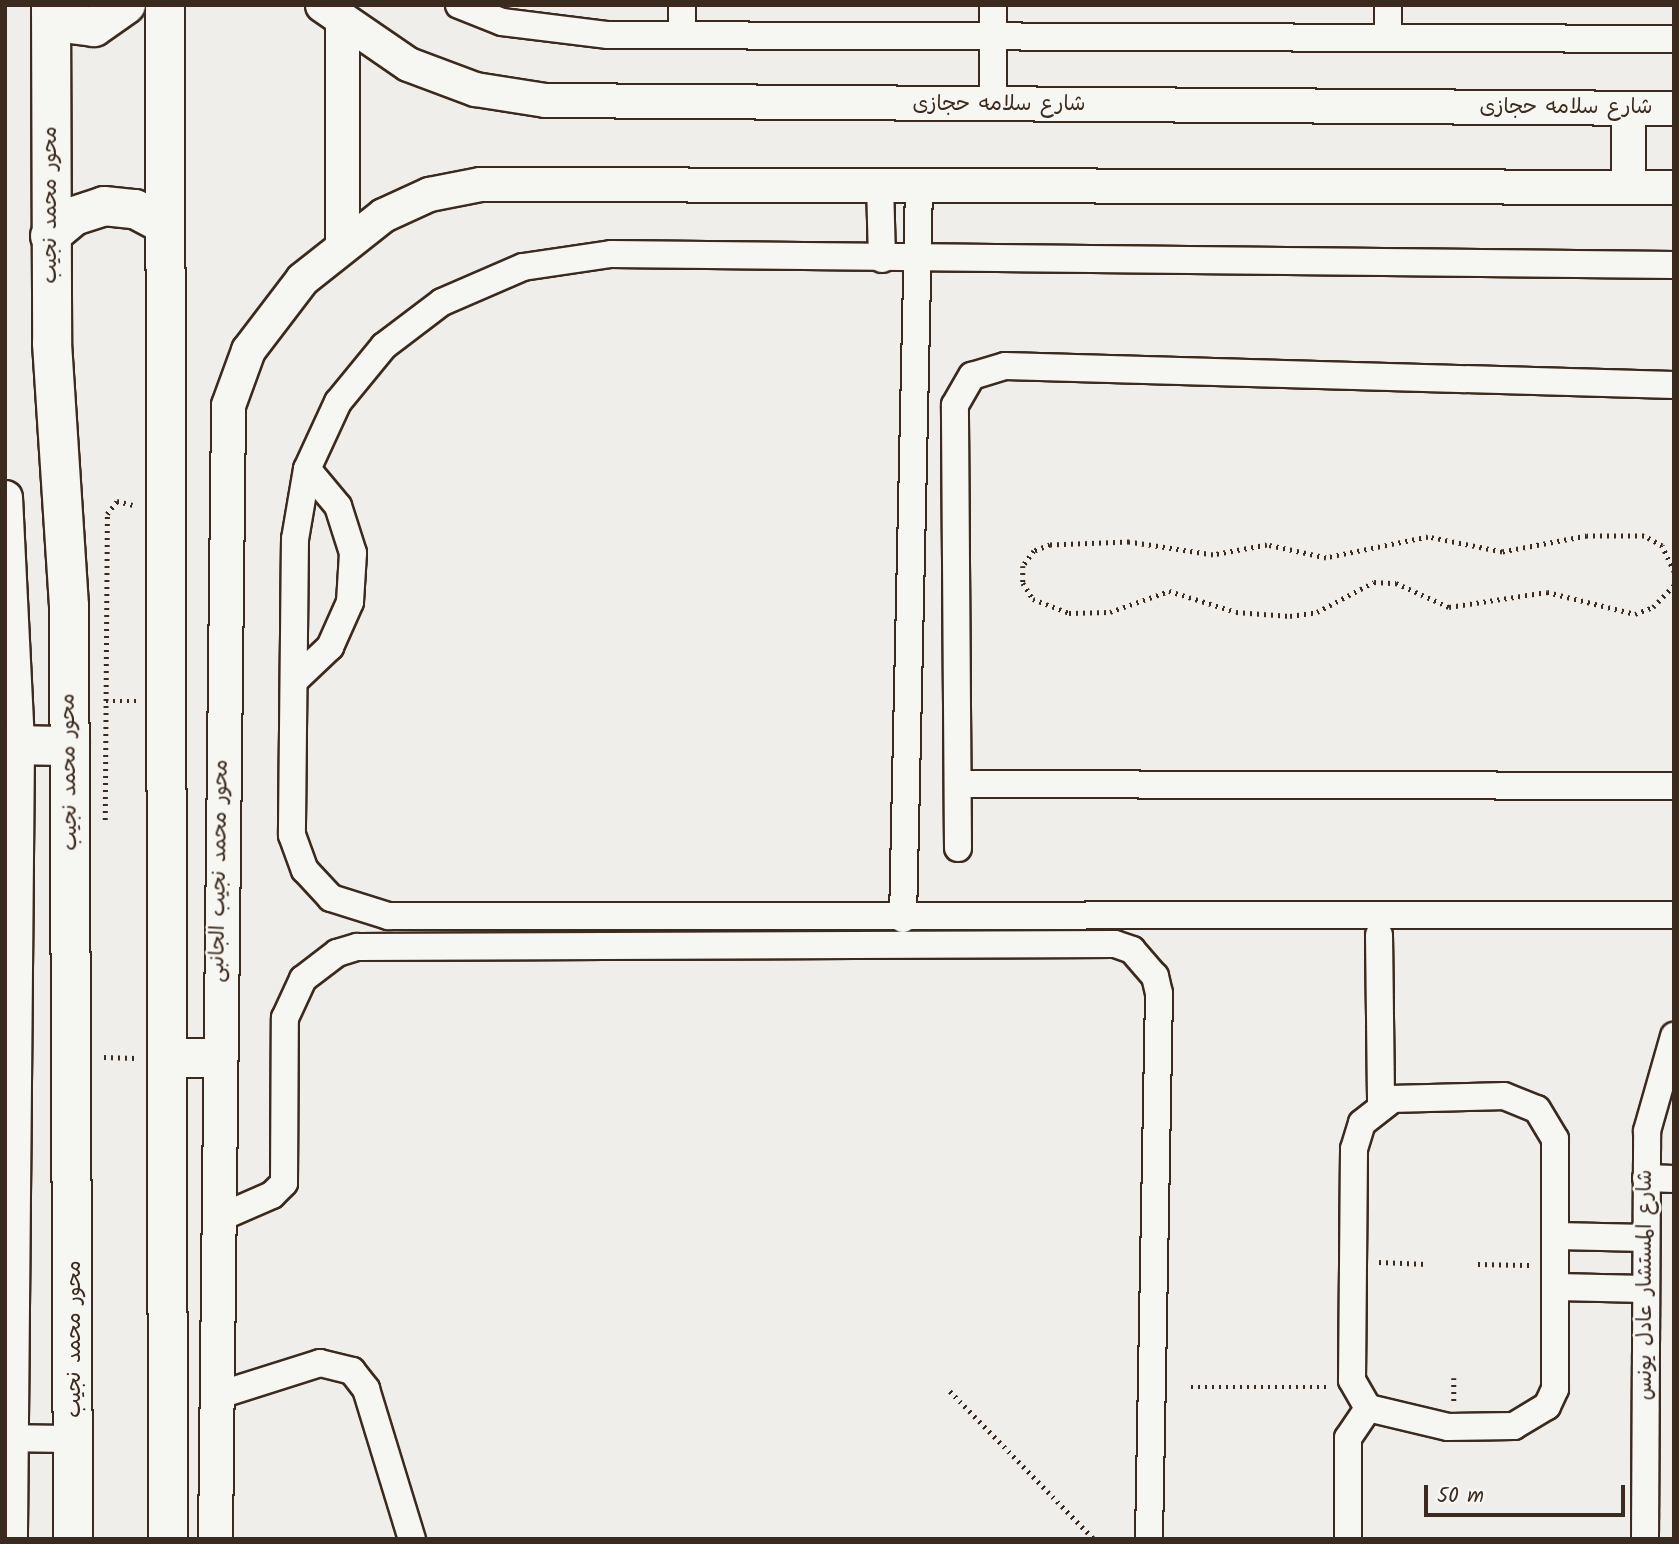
<!DOCTYPE html>
<html>
<head>
<meta charset="utf-8">
<style>
	body { margin:0 }
	#map { position:relative; width:1679px; height:1544px; overflow:hidden; background:#efeeea; font-family:Kalam,"Playpen Sans Arabic",sans-serif }
	div>[style] { position:absolute }
	.path>* { height:4.5px; margin-top:-2.25px; transform-origin:0; background:repeating-linear-gradient(90deg,#3b2a1e 0 2px,transparent 0 7px) }
	.roads { filter:drop-shadow(2px 0 #3b2a1e) drop-shadow(-2px 0 #3b2a1e) drop-shadow(0 2px #3b2a1e) drop-shadow(0 -2px #3b2a1e) }
	.minor>* { height:26px; margin:-13px; padding:0 13px; transform-origin:13px; border-radius:13px; background:#f6f6f2 }
	.tertiary>* { height:33px; margin:-16.5px; padding:0 16.5px; transform-origin:16.5px; border-radius:16.5px; background:#f6f6f2 }
	.primary>* { height:38px; margin:-19px; padding:0 19px; transform-origin:19px; border-radius:19px; background:#f6f6f2 }
	span { translate:-50% -50%; white-space:nowrap; text-align:center; line-height:1.15; -webkit-text-stroke:5px #f6f6f2; paint-order:stroke }
	.street-label { font-size:21px; color:#3b2a1e }
	.frame { position:absolute; inset:0; border:7px solid #3b2a1e; pointer-events:none }
	.scale { position:absolute; left:1424px; top:1485px; width:201px; height:32px; box-sizing:border-box; border:4px solid #3b2a1e; border-top:0; padding-left:9px; font-size:21px; line-height:24px; white-space:nowrap; color:#3b2a1e; -webkit-text-stroke:5px #f6f6f2; paint-order:stroke }
</style>
</head>
<body>
<div id="map">
	<div class="path">
		<div style="left:1674px;top:572px;width:29px;rotate:-115deg"></div>
		<div style="left:1662px;top:546px;width:21px;rotate:-151deg"></div>
		<div style="left:1644px;top:536px;width:57px;rotate:180deg"></div>
		<div style="left:1587px;top:536px;width:86px;rotate:169.3deg"></div>
		<div style="left:1502px;top:552px;width:76px;rotate:-168.5deg"></div>
		<div style="left:1428px;top:537px;width:104px;rotate:168.4deg"></div>
		<div style="left:1326px;top:558px;width:60px;rotate:-167.6deg"></div>
		<div style="left:1267px;top:545px;width:55px;rotate:169.5deg"></div>
		<div style="left:1213px;top:555px;width:85px;rotate:-171.2deg"></div>
		<div style="left:1129px;top:542px;width:79px;rotate:177.8deg"></div>
		<div style="left:1050px;top:545px;width:17px;rotate:159deg"></div>
		<div style="left:1034px;top:551px;width:19px;rotate:126deg"></div>
		<div style="left:1023px;top:566px;width:17px;rotate:90deg"></div>
		<div style="left:1023px;top:583px;width:19px;rotate:58deg"></div>
		<div style="left:1033px;top:599px;width:39px;rotate:21deg"></div>
		<div style="left:1069px;top:613px;width:41px;rotate:-1.4deg"></div>
		<div style="left:1110px;top:612px;width:63px;rotate:-19.6deg"></div>
		<div style="left:1169px;top:591px;width:70px;rotate:17.4deg"></div>
		<div style="left:1236px;top:612px;width:54px;rotate:4.2deg"></div>
		<div style="left:1290px;top:616px;width:27px;rotate:-8deg"></div>
		<div style="left:1317px;top:612px;width:64px;rotate:-27.8deg"></div>
		<div style="left:1374px;top:582px;width:22px;rotate:3deg"></div>
		<div style="left:1396px;top:583px;width:58px;rotate:24.4deg"></div>
		<div style="left:1449px;top:607px;width:99px;rotate:-8.7deg"></div>
		<div style="left:1547px;top:592px;width:91px;rotate:14deg"></div>
		<div style="left:1635px;top:614px;width:19px;rotate:-21deg"></div>
		<div style="left:1653px;top:607px;width:30px;rotate:-46deg"></div>
		<div style="left:106px;top:701px;width:30px"></div>
		<div style="left:105px;top:820px;width:306px;rotate:-89.6deg"></div>
		<div style="left:107px;top:514px;width:16px;rotate:-52deg"></div>
		<div style="left:117px;top:501px;width:16px;rotate:14deg"></div>
		<div style="left:104px;top:1057px;width:32px;rotate:2deg"></div>
		<div style="left:1379px;top:1262px;width:48px;rotate:2.4deg"></div>
		<div style="left:1478px;top:1264px;width:52px;rotate:1.1deg"></div>
		<div style="left:1454px;top:1378px;width:24px;rotate:90deg"></div>
		<div style="left:1191px;top:1387px;width:139px"></div>
		<div style="left:950px;top:1391px;width:206px;rotate:45.8deg"></div>
	</div>
	<div class="roads">
		<div class="minor">
			<div style="left:459px;top:5px;width:46px;rotate:21.6deg"></div>
			<div style="left:502px;top:22px;width:107px;rotate:7deg"></div>
			<div style="left:608px;top:35px;width:1066px;rotate:0.21deg"></div>
			<div style="left:1388px;top:5px;width:33px;rotate:90deg"></div>
			<div style="left:682px;top:35px;width:30px;rotate:-90deg"></div>
			<div style="left:993px;top:106px;width:101px;rotate:-90deg"></div>
			<div style="left:880px;top:183px;width:76px;rotate:88.5deg"></div>
			<div style="left:1674px;top:265px;width:1063px;rotate:-179.41deg"></div>
			<div style="left:611px;top:254px;width:89px;rotate:171.6deg"></div>
			<div style="left:523px;top:267px;width:88px;rotate:156.6deg"></div>
			<div style="left:442px;top:302px;width:73px;rotate:142.8deg"></div>
			<div style="left:384px;top:346px;width:72px;rotate:129.4deg"></div>
			<div style="left:338px;top:402px;width:74px;rotate:114.8deg"></div>
			<div style="left:307px;top:469px;width:71px;rotate:99.7deg"></div>
			<div style="left:295px;top:539px;width:296px;rotate:90.6deg"></div>
			<div style="left:292px;top:835px;width:37px;rotate:70deg"></div>
			<div style="left:305px;top:870px;width:38px;rotate:47deg"></div>
			<div style="left:331px;top:898px;width:60px;rotate:17.5deg"></div>
			<div style="left:388px;top:916px;width:1286px;rotate:-0.04deg"></div>
			<div style="left:294px;top:681px;width:50px;rotate:-43.4deg"></div>
			<div style="left:330px;top:647px;width:49px;rotate:-66deg"></div>
			<div style="left:350px;top:602px;width:49px;rotate:-86.5deg"></div>
			<div style="left:353px;top:553px;width:49px;rotate:-107.7deg"></div>
			<div style="left:338px;top:506px;width:48px;rotate:-130deg"></div>
			<div style="left:958px;top:784px;width:716px;rotate:0.16deg"></div>
			<div style="left:958px;top:848px;width:443px;rotate:-90.4deg"></div>
			<div style="left:955px;top:405px;width:34px;rotate:-60deg"></div>
			<div style="left:972px;top:376px;width:34px;rotate:-17deg"></div>
			<div style="left:1005px;top:366px;width:669px;rotate:1.63deg"></div>
			<div style="left:903px;top:919px;width:736px;rotate:-88.75deg"></div>
			<div style="left:1379px;top:935px;width:170px;rotate:89.3deg"></div>
			<div style="left:1504px;top:1096px;width:35px;rotate:22deg"></div>
			<div style="left:1537px;top:1109px;width:35px;rotate:59deg"></div>
			<div style="left:1555px;top:1139px;width:250px;rotate:90deg"></div>
			<div style="left:1555px;top:1389px;width:19px;rotate:115deg"></div>
			<div style="left:1547px;top:1406px;width:39px;rotate:149deg"></div>
			<div style="left:1514px;top:1426px;width:66px;rotate:179.1deg"></div>
			<div style="left:1448px;top:1427px;width:82px;rotate:-166.6deg"></div>
			<div style="left:1368px;top:1408px;width:32px;rotate:-120deg"></div>
			<div style="left:1352px;top:1380px;width:231px;rotate:-89.5deg"></div>
			<div style="left:1354px;top:1149px;width:27px;rotate:-73deg"></div>
			<div style="left:1362px;top:1123px;width:39px;rotate:-38deg"></div>
			<div style="left:1393px;top:1099px;width:111px;rotate:-1.5deg"></div>
			<div style="left:1646px;top:1178px;width:28px;rotate:2deg"></div>
			<div style="left:217px;top:1219px;width:60px;rotate:-23.6deg"></div>
			<div style="left:272px;top:1195px;width:17px;rotate:-45deg"></div>
			<div style="left:284px;top:1183px;width:165px;rotate:-89.7deg"></div>
			<div style="left:285px;top:1018px;width:43px;rotate:-65.2deg"></div>
			<div style="left:303px;top:979px;width:43px;rotate:-37.4deg"></div>
			<div style="left:337px;top:953px;width:21px;rotate:-17deg"></div>
			<div style="left:357px;top:947px;width:758px;rotate:-0.23deg"></div>
			<div style="left:1115px;top:944px;width:18px;rotate:19deg"></div>
			<div style="left:1132px;top:950px;width:35px;rotate:49deg"></div>
			<div style="left:1155px;top:976px;width:17px;rotate:77deg"></div>
			<div style="left:1159px;top:993px;width:546px;rotate:91.05deg"></div>
			<div style="left:1557px;top:1236px;width:89px;rotate:1.3deg"></div>
			<div style="left:1557px;top:1287px;width:88px;rotate:1.3deg"></div>
			<div style="left:216px;top:1396px;width:109px;rotate:-17.6deg"></div>
			<div style="left:320px;top:1363px;width:33px;rotate:14deg"></div>
			<div style="left:352px;top:1371px;width:23px;rotate:52deg"></div>
			<div style="left:366px;top:1389px;width:157px;rotate:73deg"></div>
			<div style="left:5px;top:1438px;width:69px;rotate:0.8deg"></div>
			<div style="left:1348px;top:1539px;width:101px;rotate:-90deg"></div>
			<div style="left:1348px;top:1438px;width:36px;rotate:-56deg"></div>
			<div style="left:1645px;top:1539px;width:408px;rotate:-89.7deg"></div>
			<div style="left:1647px;top:1131px;width:99px;rotate:-74.1deg"></div>
		</div>
		<div class="tertiary">
			<div style="left:322px;top:5px;width:104px;rotate:34.5deg"></div>
			<div style="left:408px;top:64px;width:72px;rotate:20.5deg"></div>
			<div style="left:475px;top:89px;width:71px;rotate:8.9deg"></div>
			<div style="left:545px;top:100px;width:1129px;rotate:0.41deg"></div>
			<div style="left:342px;top:23px;width:221px;rotate:90deg"></div>
			<div style="left:1628px;top:187px;width:78px;rotate:-90deg"></div>
			<div style="left:5px;top:497px;width:248px;rotate:87.2deg"></div>
			<div style="left:17px;top:745px;width:794px;rotate:90.51deg"></div>
			<div style="left:215px;top:1539px;width:1134px;rotate:-89.34deg"></div>
			<div style="left:228px;top:405px;width:59px;rotate:-70deg"></div>
			<div style="left:248px;top:350px;width:89px;rotate:-52.7deg"></div>
			<div style="left:302px;top:279px;width:103px;rotate:-38.3deg"></div>
			<div style="left:383px;top:215px;width:51px;rotate:-24.5deg"></div>
			<div style="left:429px;top:194px;width:52px;rotate:-11.1deg"></div>
			<div style="left:480px;top:184px;width:1194px;rotate:0.14deg"></div>
		</div>
		<div class="primary">
			<div style="left:51px;top:5px;width:338px;rotate:89.8deg"></div>
			<div style="left:52px;top:343px;width:264px;rotate:86.3deg"></div>
			<div style="left:69px;top:606px;width:933px;rotate:89.75deg"></div>
			<div style="left:165px;top:5px;width:1534px;rotate:89.89deg"></div>
			<div style="left:51px;top:11px;width:23px;rotate:34deg"></div>
			<div style="left:70px;top:24px;width:24px;rotate:7deg"></div>
			<div style="left:94px;top:27px;width:39px;rotate:-35deg"></div>
			<div style="left:50px;top:236px;width:31px;rotate:-40deg"></div>
			<div style="left:74px;top:216px;width:32px;rotate:-18deg"></div>
			<div style="left:104px;top:206px;width:31px;rotate:6deg"></div>
			<div style="left:135px;top:209px;width:32px;rotate:28deg"></div>
			<div style="left:17px;top:745px;width:53px;rotate:1.1deg"></div>
			<div style="left:169px;top:1058px;width:47px"></div>
		</div>
	</div>
	<div class="street-label">
		<span style="left:999px;top:105px">شارع سلامه حجازى</span>
		<span style="left:1566px;top:108px">شارع سلامه حجازى</span>
		<span style="left:51px;top:205px;rotate:-90deg">محور محمد نجيب</span>
		<span style="left:70px;top:772px;rotate:-91deg">محور محمد نجيب</span>
		<span style="left:220px;top:871px;rotate:-89deg">محور محمد نجيب الجانبى</span>
		<span style="left:1646px;top:1285px;rotate:-90deg">شارع المستشار عادل يونس</span>
		<span style="left:75px;top:1339px;rotate:-90deg">محور محمد نجيب</span>
	</div>
	<div class="frame"></div>
	<div class="scale">50 m</div>
</div>
</body>
</html>
